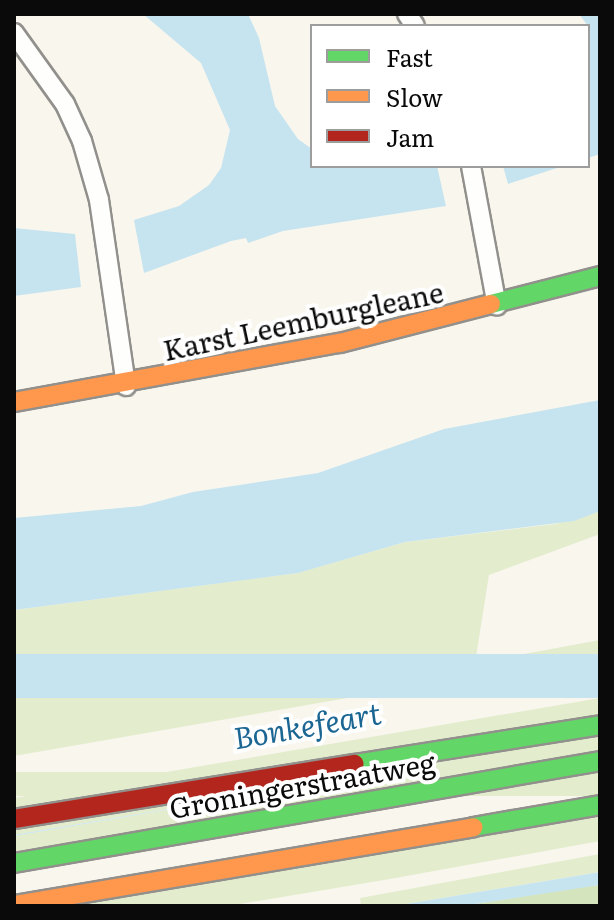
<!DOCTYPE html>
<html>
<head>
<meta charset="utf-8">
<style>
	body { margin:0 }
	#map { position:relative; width:614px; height:920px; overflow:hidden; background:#f9f6ed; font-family:Literata,serif }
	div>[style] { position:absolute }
	.green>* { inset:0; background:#e3edce; transform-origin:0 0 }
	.forest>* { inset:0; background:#d4e4bd }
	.water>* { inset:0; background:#c6e4f0; transform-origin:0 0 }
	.roads { filter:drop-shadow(2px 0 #92908c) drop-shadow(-2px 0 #92908c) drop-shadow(0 2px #92908c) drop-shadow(0 -2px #92908c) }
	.street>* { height:18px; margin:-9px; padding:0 9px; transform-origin:9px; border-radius:9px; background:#fefefc }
	.fast>* { height:18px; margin:-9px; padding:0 9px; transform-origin:9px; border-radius:9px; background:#63d668 }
	.slow>* { height:18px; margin:-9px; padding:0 9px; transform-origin:9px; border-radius:9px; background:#ff974d }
	.jam>* { height:18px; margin:-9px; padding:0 9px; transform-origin:9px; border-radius:9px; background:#b3261e }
	span { translate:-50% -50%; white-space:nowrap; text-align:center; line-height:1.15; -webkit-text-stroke:8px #fff; paint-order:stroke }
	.street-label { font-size:28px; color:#0a0a0a }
	.water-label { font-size:30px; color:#1c6693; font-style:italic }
	.frame { position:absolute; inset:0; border:16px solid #0a0a0a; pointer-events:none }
	.legend { position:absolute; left:310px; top:24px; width:280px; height:144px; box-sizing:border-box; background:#fff; border:2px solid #9d9d9d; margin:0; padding:10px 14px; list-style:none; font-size:24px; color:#0a0a0a }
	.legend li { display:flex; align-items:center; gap:16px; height:40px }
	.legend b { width:40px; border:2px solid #9d9d9d }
</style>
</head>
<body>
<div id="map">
	<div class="green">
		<div style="clip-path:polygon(600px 511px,600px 534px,489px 575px,475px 663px,600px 640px,600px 654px,14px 756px,14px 610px,297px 573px,405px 542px,555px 524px)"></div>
		<div style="clip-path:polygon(600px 698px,600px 717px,14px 812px,14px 798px)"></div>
		<div style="clip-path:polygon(600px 734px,600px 751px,14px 853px,14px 836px,476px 757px,14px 835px,14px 826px)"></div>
		<div style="left:600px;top:772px;width:24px;height:595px;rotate:90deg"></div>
		<div style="clip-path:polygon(600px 815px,600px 841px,390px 879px,228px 906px,70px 906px)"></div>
		<div style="clip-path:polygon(600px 854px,600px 872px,394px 906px,361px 906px,360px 898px)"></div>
	</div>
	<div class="forest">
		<div style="clip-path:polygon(600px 885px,600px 906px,462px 906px,582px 887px)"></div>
	</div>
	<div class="water">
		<div style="clip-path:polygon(143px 14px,248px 14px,259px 38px,275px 106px,298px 139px,312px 149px,312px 166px,437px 166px,446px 206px,283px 231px,248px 243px,246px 238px,231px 241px,144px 273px,134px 220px,179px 206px,209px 185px,221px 168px,230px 130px,201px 63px)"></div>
		<div style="clip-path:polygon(579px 14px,600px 14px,600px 154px,588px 158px,588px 26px)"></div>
		<div style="clip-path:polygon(503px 166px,563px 166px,508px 184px)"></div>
		<div style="clip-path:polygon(14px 228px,75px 234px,81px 287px,14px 296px)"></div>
		<div style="clip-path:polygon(600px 400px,600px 511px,574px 521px,405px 542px,298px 573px,14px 610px,14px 518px,141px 506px,193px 492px,318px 473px,444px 429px)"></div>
		<div style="left:600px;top:654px;width:44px;height:595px;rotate:90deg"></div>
		<div style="clip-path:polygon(476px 757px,14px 836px,14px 835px)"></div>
		<div style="clip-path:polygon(600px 872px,600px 885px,462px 906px,394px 906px)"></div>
	</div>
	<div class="roads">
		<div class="street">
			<div style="left:407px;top:14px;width:14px;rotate:56deg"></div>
			<div style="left:14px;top:33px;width:87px;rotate:54.3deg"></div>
			<div style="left:65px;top:104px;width:41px;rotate:65.3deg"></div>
			<div style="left:82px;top:141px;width:61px;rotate:73.9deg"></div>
			<div style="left:99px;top:200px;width:188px;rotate:81.7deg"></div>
			<div style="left:471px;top:166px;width:142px;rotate:79.5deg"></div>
		</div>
		<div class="fast">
			<div style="left:491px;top:304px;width:113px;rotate:-14.4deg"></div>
			<div style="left:355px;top:764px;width:248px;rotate:-9deg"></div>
			<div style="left:473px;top:827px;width:129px;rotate:-9.8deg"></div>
			<div style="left:14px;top:863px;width:595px;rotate:-9.87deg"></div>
		</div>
		<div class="slow">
			<div style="left:14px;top:402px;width:331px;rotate:-10.3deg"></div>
			<div style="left:340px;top:343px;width:156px;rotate:-14.5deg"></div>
			<div style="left:14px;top:905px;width:466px;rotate:-9.6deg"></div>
		</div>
		<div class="jam">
			<div style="left:14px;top:819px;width:345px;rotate:-9.2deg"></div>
		</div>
	</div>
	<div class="street-label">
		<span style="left:303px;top:320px;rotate:-12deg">Karst Leemburgleane</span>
		<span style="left:302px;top:784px;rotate:-10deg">Groningerstraatweg</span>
	</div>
	<div class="water-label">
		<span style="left:307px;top:724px;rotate:-10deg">Bonkefeart</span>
	</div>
	<div class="frame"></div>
	<ul class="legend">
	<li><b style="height:10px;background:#63d668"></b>Fast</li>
	<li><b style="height:10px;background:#ff974d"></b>Slow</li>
	<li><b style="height:10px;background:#b3261e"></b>Jam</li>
	</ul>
</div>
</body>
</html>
